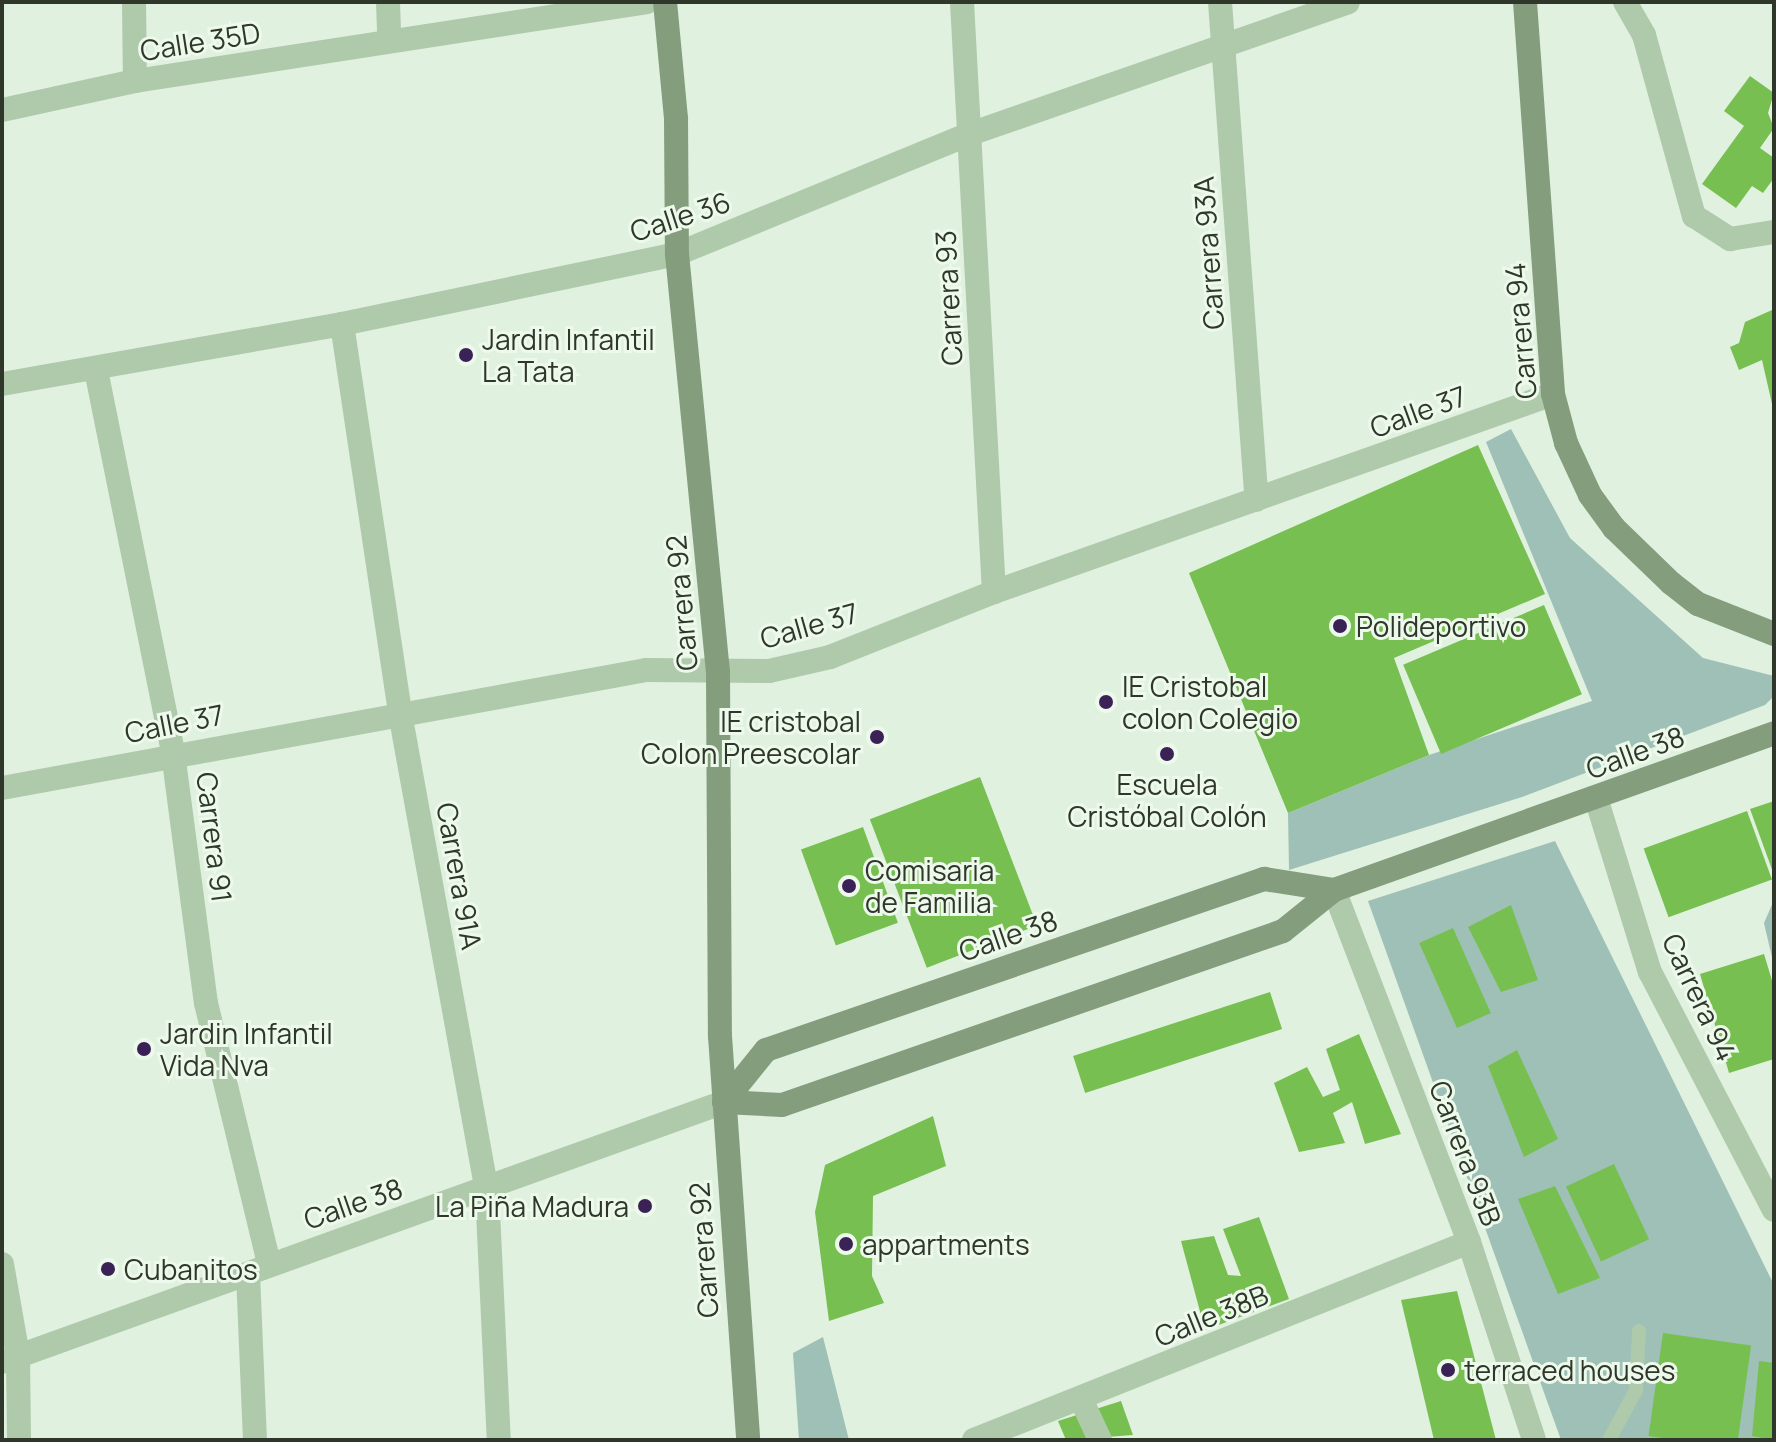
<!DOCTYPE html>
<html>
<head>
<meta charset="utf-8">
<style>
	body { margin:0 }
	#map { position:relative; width:1776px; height:1442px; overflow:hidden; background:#e0f1df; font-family:Manrope,sans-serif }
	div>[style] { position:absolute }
	.green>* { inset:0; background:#9fc0b7 }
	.building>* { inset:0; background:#77bf50; transform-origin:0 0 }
	.lane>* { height:14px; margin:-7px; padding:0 7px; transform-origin:7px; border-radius:7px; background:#afc9ab }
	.street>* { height:24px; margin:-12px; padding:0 12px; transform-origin:12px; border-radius:12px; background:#afc9ab }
	.secondary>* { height:24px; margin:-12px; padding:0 12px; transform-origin:12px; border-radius:12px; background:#849d7d }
	.dots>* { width:22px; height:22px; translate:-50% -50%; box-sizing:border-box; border:4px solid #ecf9eb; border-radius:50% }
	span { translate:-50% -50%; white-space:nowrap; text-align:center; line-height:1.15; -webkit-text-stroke:6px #ecf9eb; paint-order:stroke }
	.street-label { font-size:28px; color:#2e372a }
	.poi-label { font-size:28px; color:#2e372a }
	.left { translate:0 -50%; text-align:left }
	.right { translate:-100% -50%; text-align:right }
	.frame { position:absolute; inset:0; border:4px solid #2e372a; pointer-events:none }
</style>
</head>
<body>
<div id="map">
	<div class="green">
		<div style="clip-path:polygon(1511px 429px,1570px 538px,1703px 658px,1774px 676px,1774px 696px,1765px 705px,1522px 797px,1289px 870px,1288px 813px,1429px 755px,1592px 701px,1486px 442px)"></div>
		<div style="clip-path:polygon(1555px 841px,1774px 1285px,1774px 1440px,1561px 1440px,1368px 901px)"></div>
		<div style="clip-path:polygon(1774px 900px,1774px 966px,1764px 923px)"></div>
		<div style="clip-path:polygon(823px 1337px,849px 1440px,799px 1440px,793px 1353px)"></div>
	</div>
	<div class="building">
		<div style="clip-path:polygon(1750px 76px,1774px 93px,1768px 113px,1774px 128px,1760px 148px,1774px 158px,1774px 178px,1763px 193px,1752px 186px,1736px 208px,1702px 184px,1744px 126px,1724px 111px)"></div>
		<div style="clip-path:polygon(1772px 310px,1774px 404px,1772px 404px,1762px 360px,1739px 370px,1730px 347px,1739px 343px,1745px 322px)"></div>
		<div style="clip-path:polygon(1478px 445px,1545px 594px,1394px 658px,1429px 755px,1288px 813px,1189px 573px)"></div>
		<div style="left:1544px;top:605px;width:97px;height:153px;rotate:67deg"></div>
		<div style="left:980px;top:777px;width:159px;height:118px;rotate:69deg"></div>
		<div style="clip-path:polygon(1774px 801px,1774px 875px,1750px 809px)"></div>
		<div style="left:1747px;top:811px;width:73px;height:110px;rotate:70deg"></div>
		<div style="left:863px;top:827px;width:102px;height:66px;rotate:70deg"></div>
		<div style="clip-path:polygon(1511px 905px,1538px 980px,1501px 992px,1468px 927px)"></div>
		<div style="left:1453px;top:928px;width:93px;height:37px;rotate:66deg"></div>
		<div style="clip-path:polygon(1764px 954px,1774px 987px,1774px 1059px,1729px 1073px,1700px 974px)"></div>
		<div style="left:1270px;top:992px;width:39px;height:207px;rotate:72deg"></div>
		<div style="clip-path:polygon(1359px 1034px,1401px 1134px,1365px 1144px,1352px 1102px,1333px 1113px,1345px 1143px,1299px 1152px,1274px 1083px,1307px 1067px,1323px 1097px,1340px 1090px,1326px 1049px)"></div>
		<div style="clip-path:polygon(1517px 1050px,1558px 1139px,1524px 1157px,1488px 1066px)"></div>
		<div style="clip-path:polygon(933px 1116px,946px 1166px,873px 1196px,872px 1276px,884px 1303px,829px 1321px,815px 1212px,825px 1165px)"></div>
		<div style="left:1614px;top:1164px;width:83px;height:53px;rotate:65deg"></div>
		<div style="clip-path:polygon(1555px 1186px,1600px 1278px,1558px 1294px,1518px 1199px)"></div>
		<div style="clip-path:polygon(1259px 1217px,1289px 1299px,1205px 1330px,1181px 1241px,1214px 1236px,1228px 1275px,1241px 1276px,1223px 1229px)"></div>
		<div style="clip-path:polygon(1457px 1291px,1496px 1440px,1434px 1440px,1401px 1300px)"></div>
		<div style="left:1663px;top:1333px;width:89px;height:104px;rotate:8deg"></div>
		<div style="clip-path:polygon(1759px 1361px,1774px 1363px,1774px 1440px,1752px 1436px)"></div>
		<div style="clip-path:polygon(1121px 1401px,1133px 1435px,1066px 1440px,1058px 1421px)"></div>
	</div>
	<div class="lane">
		<div style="left:1609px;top:1440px;width:57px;rotate:-61.6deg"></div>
		<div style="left:1636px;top:1390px;width:59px;rotate:-87.1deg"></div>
	</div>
	<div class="street">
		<div style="left:134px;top:2px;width:79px;rotate:89.3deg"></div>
		<div style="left:388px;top:2px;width:38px;rotate:88deg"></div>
		<div style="left:962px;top:2px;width:591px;rotate:86.9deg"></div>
		<div style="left:1220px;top:2px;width:499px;rotate:85.8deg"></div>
		<div style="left:1625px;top:2px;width:38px;rotate:60deg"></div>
		<div style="left:1644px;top:35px;width:188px;rotate:74.6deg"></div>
		<div style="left:1694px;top:216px;width:43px;rotate:32.6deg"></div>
		<div style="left:1730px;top:239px;width:45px;rotate:-9deg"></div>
		<div style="left:2px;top:110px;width:136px;rotate:-12.3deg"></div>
		<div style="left:135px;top:81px;width:518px;rotate:-8.77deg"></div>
		<div style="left:342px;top:324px;width:393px;rotate:81.5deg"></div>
		<div style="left:400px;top:713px;width:485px;rotate:79.7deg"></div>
		<div style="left:487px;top:1190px;width:250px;rotate:87.3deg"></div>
		<div style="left:96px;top:370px;width:391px;rotate:78.6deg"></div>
		<div style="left:173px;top:753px;width:252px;rotate:82.5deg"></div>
		<div style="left:206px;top:1003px;width:268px;rotate:76.4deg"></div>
		<div style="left:2px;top:384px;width:345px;rotate:-10deg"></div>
		<div style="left:342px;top:324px;width:342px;rotate:-11.8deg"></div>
		<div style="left:677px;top:254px;width:317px;rotate:-22.3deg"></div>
		<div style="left:970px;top:134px;width:400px;rotate:-19.2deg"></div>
		<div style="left:2px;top:788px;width:655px;rotate:-10.38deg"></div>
		<div style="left:646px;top:670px;width:123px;rotate:0.5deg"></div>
		<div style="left:769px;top:671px;width:63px;rotate:-12.9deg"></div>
		<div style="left:830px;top:657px;width:176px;rotate:-21.6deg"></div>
		<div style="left:994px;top:592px;width:593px;rotate:-19.5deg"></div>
		<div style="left:1596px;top:798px;width:182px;rotate:72.8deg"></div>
		<div style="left:1650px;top:972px;width:268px;rotate:62.5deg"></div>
		<div style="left:1334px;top:890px;width:377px;rotate:69deg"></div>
		<div style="left:1469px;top:1242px;width:208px;rotate:71.8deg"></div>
		<div style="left:2px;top:1264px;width:93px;rotate:80.1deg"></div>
		<div style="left:18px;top:1356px;width:84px;rotate:89.3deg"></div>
		<div style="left:248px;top:1274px;width:166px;rotate:87.6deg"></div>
		<div style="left:2px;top:1362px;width:767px;rotate:-19.8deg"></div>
		<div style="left:1081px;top:1399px;width:45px;rotate:65.1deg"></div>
		<div style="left:974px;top:1440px;width:533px;rotate:-21.8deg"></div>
	</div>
	<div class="secondary">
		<div style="left:665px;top:2px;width:118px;rotate:84.6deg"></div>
		<div style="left:676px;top:119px;width:135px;rotate:89.6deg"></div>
		<div style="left:677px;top:254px;width:420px;rotate:84.4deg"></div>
		<div style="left:718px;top:672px;width:364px;rotate:89.7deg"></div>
		<div style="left:720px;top:1036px;width:405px;rotate:86deg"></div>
		<div style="left:1525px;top:2px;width:393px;rotate:85.9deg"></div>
		<div style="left:1553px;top:394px;width:51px;rotate:75.1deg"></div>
		<div style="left:1566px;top:443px;width:57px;rotate:65.2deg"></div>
		<div style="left:1590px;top:495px;width:41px;rotate:54deg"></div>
		<div style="left:1614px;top:528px;width:79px;rotate:44deg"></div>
		<div style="left:1671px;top:583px;width:34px;rotate:38deg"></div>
		<div style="left:1698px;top:604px;width:82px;rotate:21.5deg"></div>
		<div style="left:724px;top:1102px;width:58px;rotate:3deg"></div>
		<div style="left:782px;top:1105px;width:530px;rotate:-19.15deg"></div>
		<div style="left:1283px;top:931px;width:65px;rotate:-38.8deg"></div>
		<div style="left:1334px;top:890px;width:467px;rotate:-19.6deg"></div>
		<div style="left:724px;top:1102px;width:67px;rotate:-51.1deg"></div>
		<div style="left:766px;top:1050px;width:527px;rotate:-18.95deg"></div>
		<div style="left:1264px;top:879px;width:71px;rotate:8.9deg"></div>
	</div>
	<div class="dots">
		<div style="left:466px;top:355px;background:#3a2256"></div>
		<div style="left:1340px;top:626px;background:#3a2256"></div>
		<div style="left:1106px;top:702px;background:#3a2256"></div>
		<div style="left:877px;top:737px;background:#3a2256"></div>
		<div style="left:1167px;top:754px;background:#3a2256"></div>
		<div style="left:849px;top:886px;background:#3a2256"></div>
		<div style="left:144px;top:1049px;background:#3a2256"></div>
		<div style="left:645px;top:1206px;background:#3a2256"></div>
		<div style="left:846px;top:1244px;background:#3a2256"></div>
		<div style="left:108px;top:1269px;background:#3a2256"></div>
		<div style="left:1448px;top:1370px;background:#3a2256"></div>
	</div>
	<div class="street-label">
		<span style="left:200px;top:41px;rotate:-9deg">Calle 35D</span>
		<span style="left:680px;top:216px;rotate:-18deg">Calle 36</span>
		<span style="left:1208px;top:253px;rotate:-94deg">Carrera 93A</span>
		<span style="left:948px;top:298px;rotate:-93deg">Carrera 93</span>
		<span style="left:1520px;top:331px;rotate:-95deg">Carrera 94</span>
		<span style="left:1418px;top:411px;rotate:-20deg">Calle 37</span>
		<span style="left:681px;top:603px;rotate:-95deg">Carrera 92</span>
		<span style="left:809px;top:625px;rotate:-16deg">Calle 37</span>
		<span style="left:174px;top:723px;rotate:-11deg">Calle 37</span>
		<span style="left:1635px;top:752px;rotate:-20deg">Calle 38</span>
		<span style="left:215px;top:837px;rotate:83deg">Carrera 91</span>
		<span style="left:460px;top:876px;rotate:80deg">Carrera 91A</span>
		<span style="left:1008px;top:935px;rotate:-19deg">Calle 38</span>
		<span style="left:1700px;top:997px;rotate:65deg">Carrera 94</span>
		<span style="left:1466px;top:1153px;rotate:69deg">Carrera 93B</span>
		<span style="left:353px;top:1203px;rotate:-19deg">Calle 38</span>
		<span style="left:703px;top:1250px;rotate:-94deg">Carrera 92</span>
		<span style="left:1211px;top:1315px;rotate:-22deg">Calle 38B</span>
	</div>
	<div class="poi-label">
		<span class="left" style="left:482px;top:355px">Jardin Infantil<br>La Tata</span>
		<span class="left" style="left:1356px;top:626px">Polideportivo</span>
		<span class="left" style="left:1122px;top:702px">IE Cristobal<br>colon Colegio</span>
		<span class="right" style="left:861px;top:737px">IE cristobal<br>Colon Preescolar</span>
		<span style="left:1167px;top:800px">Escuela<br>Cristóbal Colón</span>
		<span class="left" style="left:865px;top:886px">Comisaria<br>de Familia</span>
		<span class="left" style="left:160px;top:1049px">Jardin Infantil<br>Vida Nva</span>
		<span class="right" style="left:629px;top:1206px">La Piña Madura</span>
		<span class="left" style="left:862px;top:1244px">appartments</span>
		<span class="left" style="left:124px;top:1269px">Cubanitos</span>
		<span class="left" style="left:1464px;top:1370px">terraced houses</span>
	</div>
	<div class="frame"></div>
</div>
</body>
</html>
